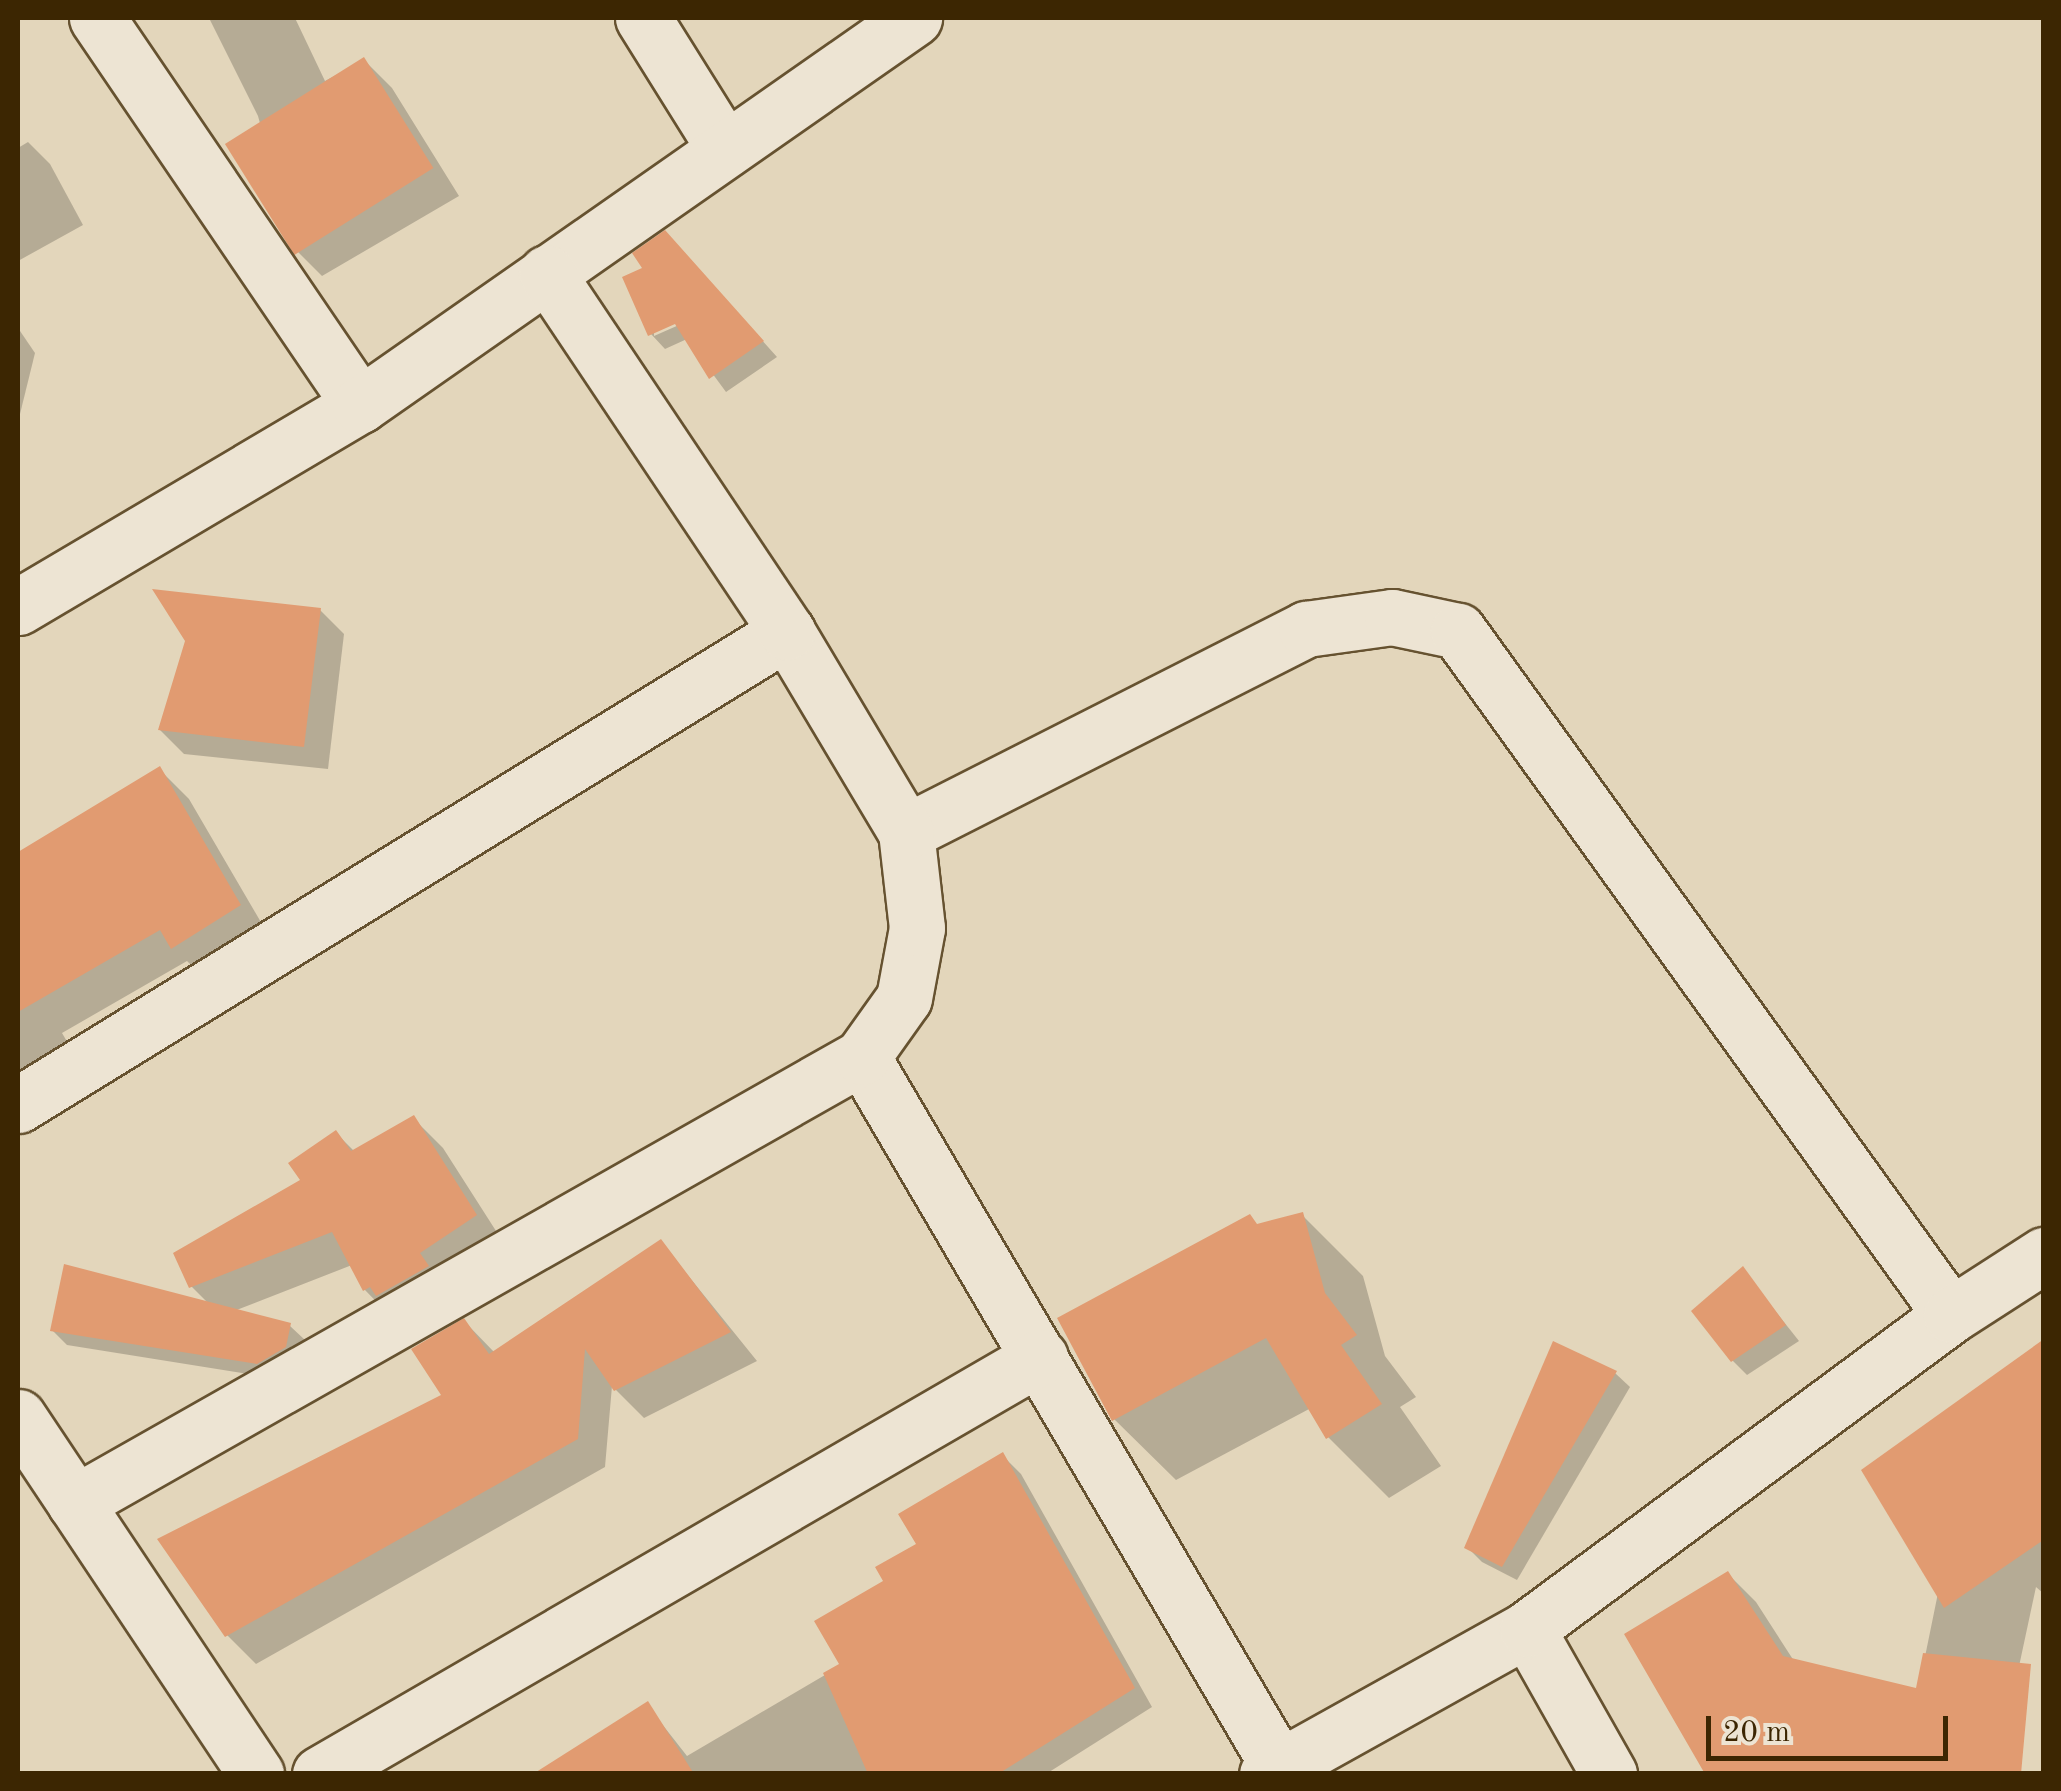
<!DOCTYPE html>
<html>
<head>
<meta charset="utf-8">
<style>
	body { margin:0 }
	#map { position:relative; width:2061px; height:1791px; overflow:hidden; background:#e3d6bb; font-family:"Old Standard TT",serif }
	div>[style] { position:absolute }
	.shadow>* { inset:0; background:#0003 }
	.building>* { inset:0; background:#e19b71; transform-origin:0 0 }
	.roads { filter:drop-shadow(2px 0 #665230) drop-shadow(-2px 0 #665230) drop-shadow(0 2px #665230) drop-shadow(0 -2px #665230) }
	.minor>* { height:55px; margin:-27.5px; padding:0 27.5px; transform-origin:27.5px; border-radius:27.5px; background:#ede4d3 }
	span { translate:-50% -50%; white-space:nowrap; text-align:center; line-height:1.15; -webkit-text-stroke:8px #ede4d3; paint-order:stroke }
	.frame { position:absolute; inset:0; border:20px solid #3c2602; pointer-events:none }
	.scale { position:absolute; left:1706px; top:1716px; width:242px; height:45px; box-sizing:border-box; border:5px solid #3c2602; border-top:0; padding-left:12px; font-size:30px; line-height:35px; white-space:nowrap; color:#3c2602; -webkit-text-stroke:8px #ede4d3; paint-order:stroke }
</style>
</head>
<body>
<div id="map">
	<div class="shadow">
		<div style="clip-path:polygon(209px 18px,295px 18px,325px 81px,364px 60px,392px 88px,459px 196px,322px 276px,294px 248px,258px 116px)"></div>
		<div style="clip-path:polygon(28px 142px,50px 164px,83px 225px,18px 261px,18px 148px)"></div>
		<div style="clip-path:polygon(evenodd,679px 248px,777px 357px,726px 392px,687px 339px,665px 349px,651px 334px,679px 248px,686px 316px,688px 321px,654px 336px,654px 330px,686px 316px)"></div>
		<div style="clip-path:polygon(18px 328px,35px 353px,20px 414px,18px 413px)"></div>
		<div style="clip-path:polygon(320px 610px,344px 634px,328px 769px,184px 754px,160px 730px)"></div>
		<div style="clip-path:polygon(160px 770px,189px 799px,269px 936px,203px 977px,187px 961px,62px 1033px,72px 1050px,18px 1082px,18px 855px)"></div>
		<div style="clip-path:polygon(413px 1118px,443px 1148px,505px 1245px,394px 1320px,365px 1290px,352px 1265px,234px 1311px,290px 1326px,305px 1340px,301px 1362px,273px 1378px,67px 1345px,52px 1330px,210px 1305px,191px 1286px,303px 1181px,336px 1133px,355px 1152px)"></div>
		<div style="clip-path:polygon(1302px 1215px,1363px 1276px,1385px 1356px,1416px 1397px,1400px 1407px,1441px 1466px,1389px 1498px,1328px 1437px,1311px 1408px,1176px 1480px,1114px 1419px,1258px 1227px)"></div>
		<div style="clip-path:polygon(661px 1242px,757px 1361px,644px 1418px,612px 1386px,605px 1467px,256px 1664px,227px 1635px,445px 1396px,464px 1321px,495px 1353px)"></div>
		<div style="clip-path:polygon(1743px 1270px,1799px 1341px,1747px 1375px,1732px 1360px)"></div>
		<div style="clip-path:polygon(2044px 1342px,2044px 1594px,2036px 1587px,1996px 1774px,1708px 1774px,1728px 1574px,1756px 1602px,1794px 1661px,1918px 1691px,1938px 1593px)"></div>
		<div style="clip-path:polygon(1615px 1373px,1630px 1387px,1517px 1580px,1482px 1562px,1467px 1547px)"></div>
		<div style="clip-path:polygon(1003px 1456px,1021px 1474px,1152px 1707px,1046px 1774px,586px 1774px,651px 1710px,687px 1756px,842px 1665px,886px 1582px)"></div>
	</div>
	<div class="building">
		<div style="left:364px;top:57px;width:131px;height:164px;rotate:58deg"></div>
		<div style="clip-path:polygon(665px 230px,764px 341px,709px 379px,675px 324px,648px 336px,622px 277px,642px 268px,632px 253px)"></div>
		<div style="clip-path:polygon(152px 589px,321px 608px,304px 747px,158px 730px,185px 641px)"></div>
		<div style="clip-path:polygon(160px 766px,241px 905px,171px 949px,160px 930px,18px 1012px,18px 852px)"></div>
		<div style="clip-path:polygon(414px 1115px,477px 1215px,420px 1253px,429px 1266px,376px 1296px,370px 1287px,363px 1291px,332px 1232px,189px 1288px,173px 1253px,300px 1180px,288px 1163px,336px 1130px,351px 1151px)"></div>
		<div style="clip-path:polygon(1303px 1212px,1325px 1293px,1357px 1335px,1341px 1345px,1382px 1404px,1326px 1439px,1266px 1338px,1112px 1421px,1057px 1318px,1250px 1214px,1257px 1224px)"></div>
		<div style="clip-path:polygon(661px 1239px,731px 1332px,614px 1391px,585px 1349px,578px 1439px,225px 1637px,157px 1539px,441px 1395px,411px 1349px,464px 1318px,489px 1354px)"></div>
		<div style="clip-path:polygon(64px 1264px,291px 1323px,286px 1347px,257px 1364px,50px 1331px)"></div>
		<div style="clip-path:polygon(1743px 1266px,1786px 1325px,1731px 1362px,1691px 1311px)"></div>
		<div style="clip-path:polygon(2044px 1339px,2042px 1541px,1944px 1608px,1861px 1470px)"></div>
		<div style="clip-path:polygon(1553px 1341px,1617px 1371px,1502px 1567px,1464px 1548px)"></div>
		<div style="clip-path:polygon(1003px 1452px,1135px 1688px,998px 1774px,868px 1774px,823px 1673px,839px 1664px,814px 1621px,883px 1581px,875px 1567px,916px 1544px,898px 1514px)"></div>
		<div style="clip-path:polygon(1728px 1571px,1783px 1656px,1916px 1688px,1923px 1653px,2031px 1664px,2021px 1774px,1705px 1774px,1624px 1634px)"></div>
		<div style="clip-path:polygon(648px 1701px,694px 1774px,533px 1774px)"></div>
	</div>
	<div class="roads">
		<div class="minor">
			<div style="left:97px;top:18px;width:468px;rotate:55.8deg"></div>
			<div style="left:643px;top:18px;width:155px;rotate:58deg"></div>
			<div style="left:18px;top:607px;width:397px;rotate:-30.6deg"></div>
			<div style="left:360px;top:405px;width:676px;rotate:-34.94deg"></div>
			<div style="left:906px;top:832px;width:449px;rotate:-26.9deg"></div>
			<div style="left:1306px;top:629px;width:87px;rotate:-7.9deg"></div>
			<div style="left:1392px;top:617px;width:67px;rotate:12deg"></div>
			<div style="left:1458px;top:631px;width:843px;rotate:54.22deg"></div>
			<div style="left:862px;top:1057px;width:823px;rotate:59.57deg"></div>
			<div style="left:18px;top:1105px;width:903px;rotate:-31.6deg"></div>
			<div style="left:18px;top:1417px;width:429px;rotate:56.3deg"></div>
			<div style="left:75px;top:1503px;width:905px;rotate:-29.54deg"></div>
			<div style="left:862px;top:1057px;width:72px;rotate:-54.6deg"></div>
			<div style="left:904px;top:998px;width:71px;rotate:-79.5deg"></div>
			<div style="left:917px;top:928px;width:97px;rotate:-96.5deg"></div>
			<div style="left:906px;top:832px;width:233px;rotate:-120.8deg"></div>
			<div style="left:787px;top:632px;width:432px;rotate:-123.8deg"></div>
			<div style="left:1527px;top:1629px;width:167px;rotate:60.5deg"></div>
			<div style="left:320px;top:1774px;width:832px;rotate:-30.08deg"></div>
			<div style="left:1267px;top:1774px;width:298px;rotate:-29.1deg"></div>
			<div style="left:1527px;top:1629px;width:528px;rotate:-36.52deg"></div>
			<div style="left:1951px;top:1315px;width:111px;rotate:-32.8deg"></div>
		</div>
	</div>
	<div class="frame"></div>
	<div class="scale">20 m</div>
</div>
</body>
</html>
